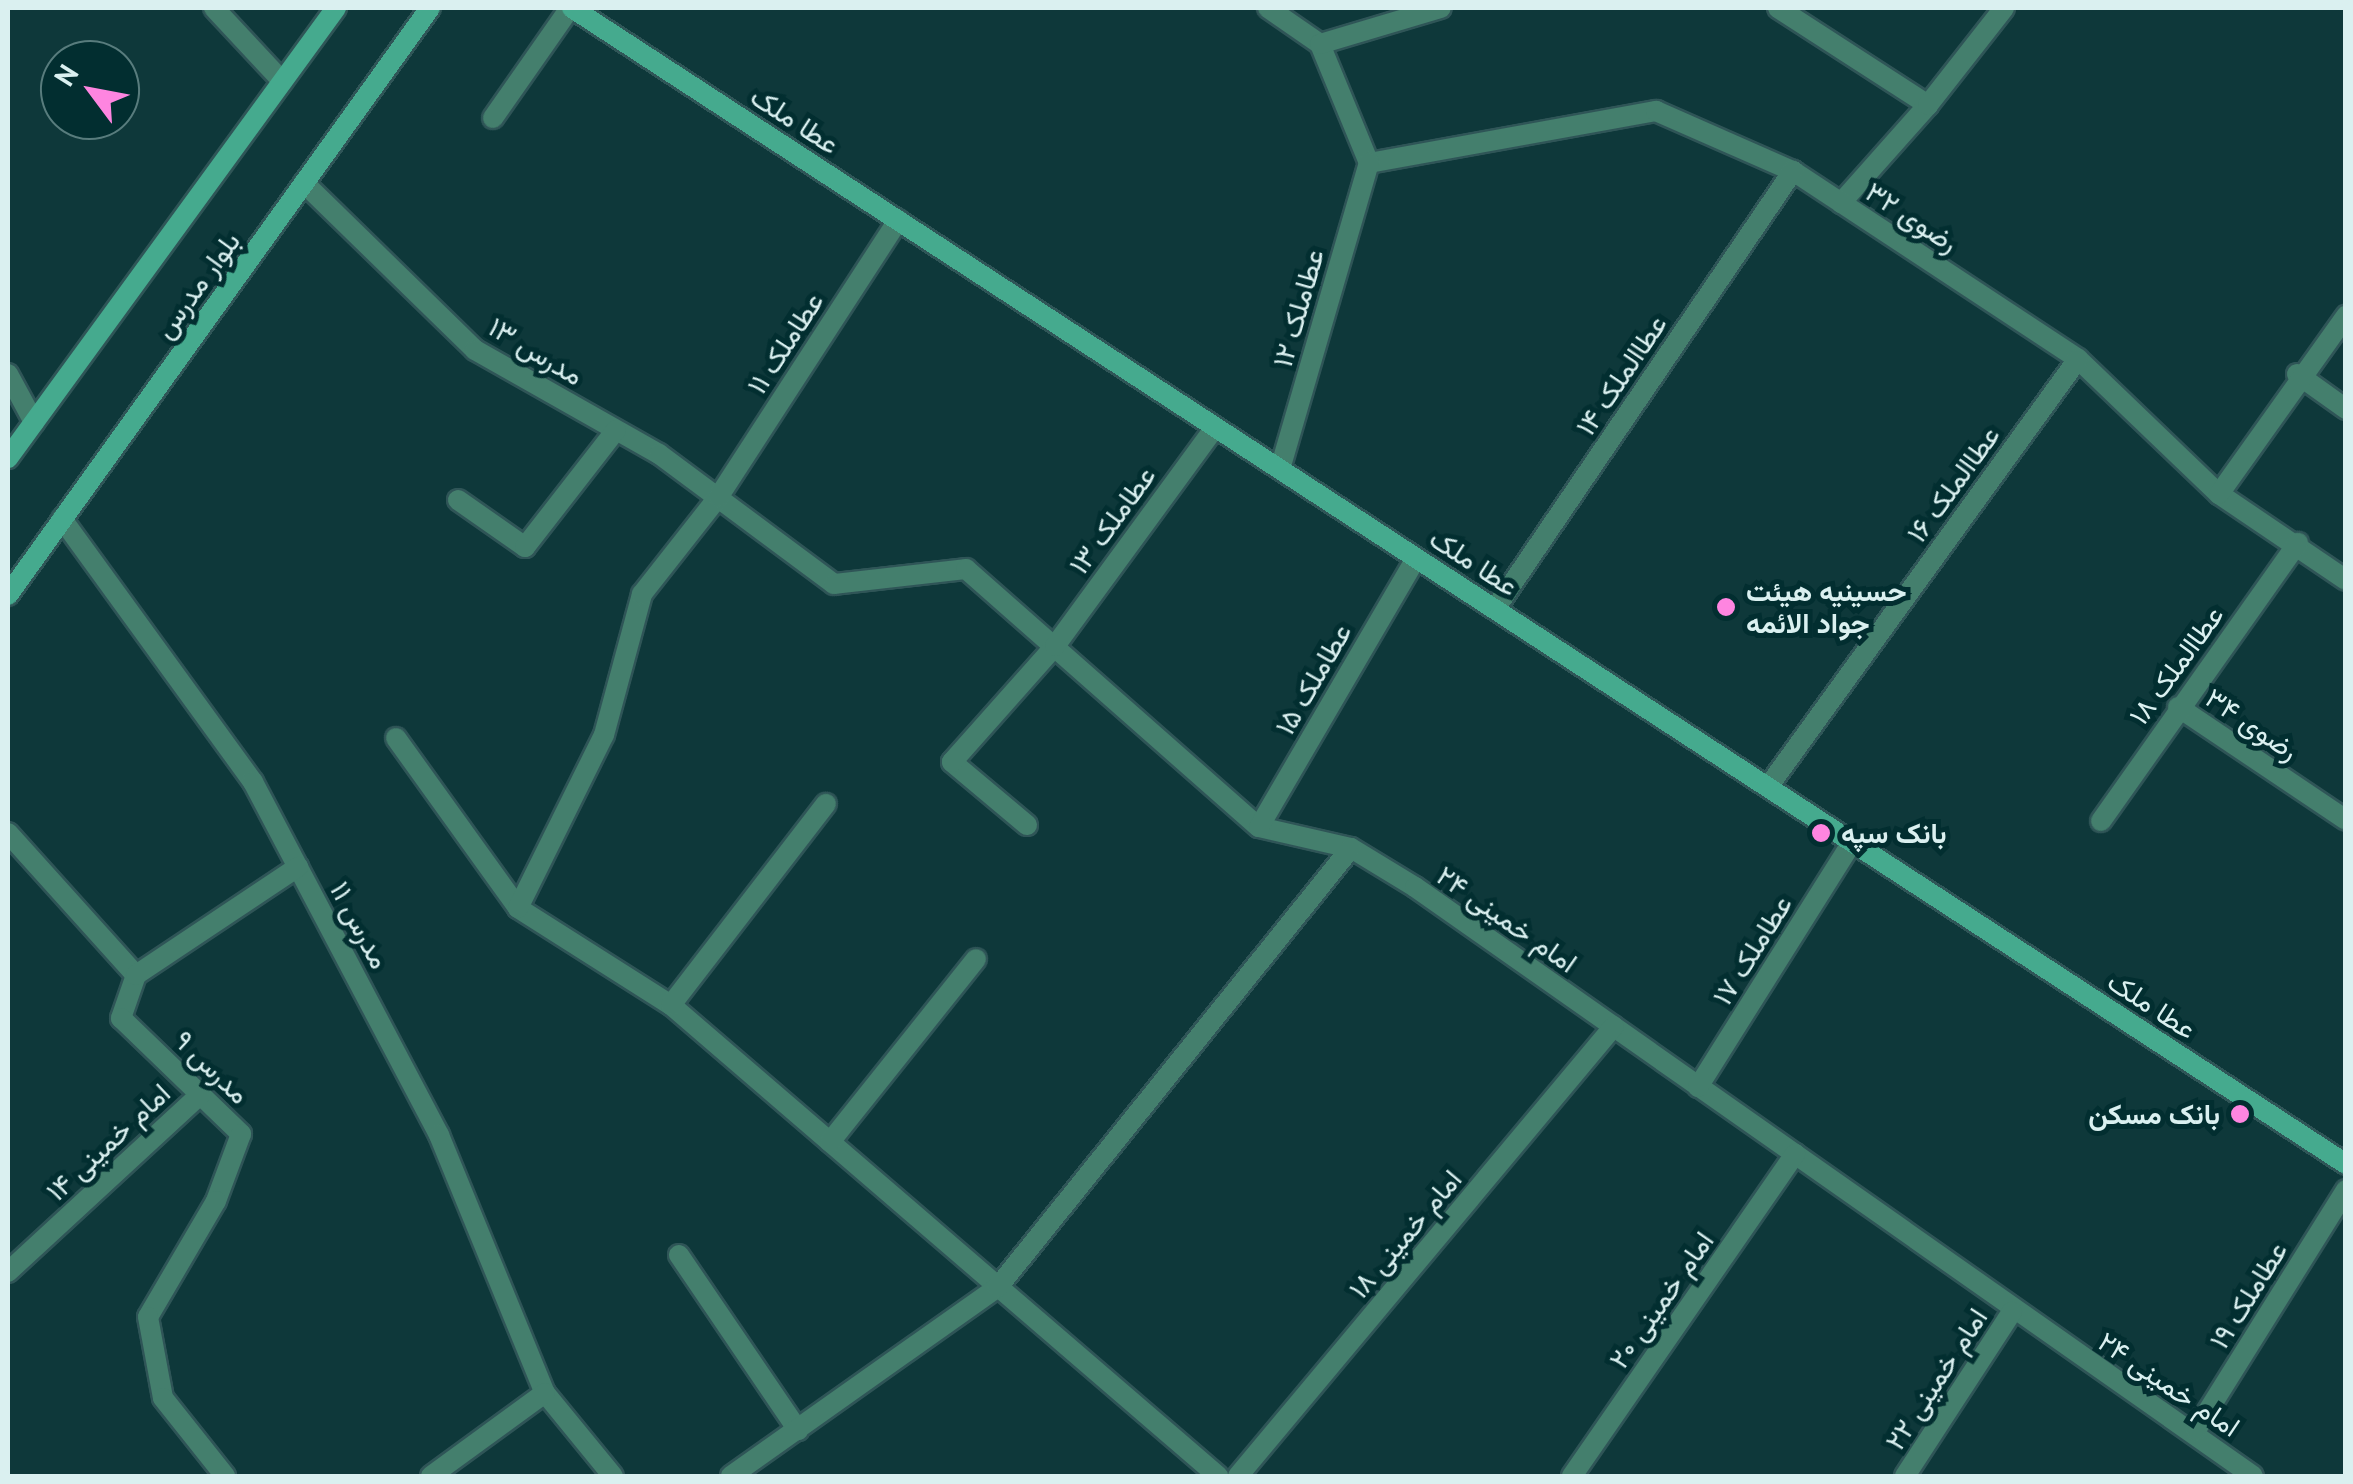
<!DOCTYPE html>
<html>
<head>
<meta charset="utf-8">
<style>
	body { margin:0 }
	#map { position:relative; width:2353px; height:1484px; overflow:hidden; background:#0e383a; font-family:"PT Sans",Vazirmatn,sans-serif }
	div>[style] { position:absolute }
	.roads { filter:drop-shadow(2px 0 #2f5557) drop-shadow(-2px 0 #2f5557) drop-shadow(0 2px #2f5557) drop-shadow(0 -2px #2f5557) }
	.street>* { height:20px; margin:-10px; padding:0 10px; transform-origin:10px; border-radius:10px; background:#447f6d }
	.secondary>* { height:20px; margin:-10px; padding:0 10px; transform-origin:10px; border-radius:10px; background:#45aa8e }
	.dots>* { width:28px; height:28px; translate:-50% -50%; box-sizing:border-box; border:5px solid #022e30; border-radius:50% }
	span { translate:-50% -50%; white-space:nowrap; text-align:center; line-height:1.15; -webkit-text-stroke:10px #022e30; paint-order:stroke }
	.street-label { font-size:28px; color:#daf0f0 }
	.poi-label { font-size:28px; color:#daf0f0; font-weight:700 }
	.left { translate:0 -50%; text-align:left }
	.right { translate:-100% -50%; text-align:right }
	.frame { position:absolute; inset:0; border:10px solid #daf0f0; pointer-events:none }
	.north { position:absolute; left:40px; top:40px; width:100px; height:100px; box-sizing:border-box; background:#022e30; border:2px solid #587c7d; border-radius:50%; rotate:302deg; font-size:28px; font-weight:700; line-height:40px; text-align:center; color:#daf0f0 }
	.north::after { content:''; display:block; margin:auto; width:35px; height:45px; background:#fe85e0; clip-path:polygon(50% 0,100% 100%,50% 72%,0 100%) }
</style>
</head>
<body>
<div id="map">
	<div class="roads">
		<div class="street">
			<div style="left:214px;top:8px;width:100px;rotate:47deg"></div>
			<div style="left:1268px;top:8px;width:63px;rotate:34.7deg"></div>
			<div style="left:1778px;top:8px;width:179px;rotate:32.9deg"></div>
			<div style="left:1928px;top:105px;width:131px;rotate:131.6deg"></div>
			<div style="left:1928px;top:105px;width:123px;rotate:-51.9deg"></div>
			<div style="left:493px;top:118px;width:134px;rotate:-55deg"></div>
			<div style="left:1369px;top:163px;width:292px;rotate:-10.3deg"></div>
			<div style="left:1656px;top:111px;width:150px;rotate:23.7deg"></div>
			<div style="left:1793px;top:171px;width:341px;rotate:33.4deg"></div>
			<div style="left:2078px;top:359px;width:195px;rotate:43.8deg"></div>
			<div style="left:2219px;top:494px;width:153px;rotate:34.1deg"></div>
			<div style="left:1369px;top:163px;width:129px;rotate:-112.4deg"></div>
			<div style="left:1320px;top:44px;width:126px;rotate:-16.6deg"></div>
			<div style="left:304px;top:183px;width:239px;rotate:44.3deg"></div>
			<div style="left:475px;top:350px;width:211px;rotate:29.5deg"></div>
			<div style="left:659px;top:454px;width:218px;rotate:36.6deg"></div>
			<div style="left:834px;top:584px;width:133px;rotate:-6.5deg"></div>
			<div style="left:966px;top:569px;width:390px;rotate:41.4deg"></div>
			<div style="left:1259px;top:827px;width:94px;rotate:12.9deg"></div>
			<div style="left:1351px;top:848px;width:75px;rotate:31.4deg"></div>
			<div style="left:1415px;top:887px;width:1024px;rotate:35.1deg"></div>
			<div style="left:8px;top:374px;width:55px;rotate:61.6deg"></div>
			<div style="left:2297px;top:374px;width:60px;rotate:35.5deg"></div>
			<div style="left:1280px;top:469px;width:319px;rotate:-73.8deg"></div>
			<div style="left:2219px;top:494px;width:219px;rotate:-54.5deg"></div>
			<div style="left:458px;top:500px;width:82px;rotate:35deg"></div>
			<div style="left:525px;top:547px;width:148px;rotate:-52.1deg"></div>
			<div style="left:62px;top:519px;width:325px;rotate:54deg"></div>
			<div style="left:253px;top:782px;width:399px;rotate:62.2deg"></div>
			<div style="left:439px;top:1135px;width:279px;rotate:67.7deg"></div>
			<div style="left:545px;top:1393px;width:107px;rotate:50.7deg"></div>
			<div style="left:1495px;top:609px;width:530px;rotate:-55.77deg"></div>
			<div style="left:2178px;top:707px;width:202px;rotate:33.9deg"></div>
			<div style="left:396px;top:738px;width:209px;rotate:54.3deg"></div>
			<div style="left:518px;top:908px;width:181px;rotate:32.4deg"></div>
			<div style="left:671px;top:1005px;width:722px;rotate:40.73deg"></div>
			<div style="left:1768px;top:787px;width:528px;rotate:-54.08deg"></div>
			<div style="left:2101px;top:821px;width:341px;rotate:-54.7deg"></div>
			<div style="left:1027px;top:825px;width:98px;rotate:-140deg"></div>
			<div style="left:952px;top:762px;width:155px;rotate:-48.4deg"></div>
			<div style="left:1055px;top:646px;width:271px;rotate:-53.8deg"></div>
			<div style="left:1259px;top:827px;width:311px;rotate:-59.7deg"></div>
			<div style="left:8px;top:833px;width:191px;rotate:48deg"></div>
			<div style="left:136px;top:975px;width:46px;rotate:109.2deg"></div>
			<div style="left:121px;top:1018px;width:167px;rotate:44deg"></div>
			<div style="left:241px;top:1134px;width:72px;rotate:110.5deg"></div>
			<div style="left:216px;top:1201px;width:134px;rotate:120.4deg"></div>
			<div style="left:148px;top:1317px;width:82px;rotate:79.5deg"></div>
			<div style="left:163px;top:1398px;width:100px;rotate:51.5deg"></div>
			<div style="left:518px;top:908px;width:193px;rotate:-63.6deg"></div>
			<div style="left:604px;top:735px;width:146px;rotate:-74.9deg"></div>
			<div style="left:642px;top:594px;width:125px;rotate:-51.8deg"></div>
			<div style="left:719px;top:496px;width:329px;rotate:-57deg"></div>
			<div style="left:136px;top:975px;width:195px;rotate:-33.7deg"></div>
			<div style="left:671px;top:1005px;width:254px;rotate:-52.4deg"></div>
			<div style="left:1698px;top:1087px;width:289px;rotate:-57.8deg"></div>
			<div style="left:830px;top:1142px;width:234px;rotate:-51.4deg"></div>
			<div style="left:679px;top:1255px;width:212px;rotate:55.8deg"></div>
			<div style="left:8px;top:1272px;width:263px;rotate:-42.7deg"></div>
			<div style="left:2196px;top:1430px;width:283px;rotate:-58deg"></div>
			<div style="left:431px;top:1476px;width:141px;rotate:-36.1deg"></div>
			<div style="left:731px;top:1476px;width:327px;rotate:-35.3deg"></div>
			<div style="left:998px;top:1287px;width:563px;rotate:-51.2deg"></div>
			<div style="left:1238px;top:1476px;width:586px;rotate:-50.12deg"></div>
			<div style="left:1572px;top:1476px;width:392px;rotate:-55.3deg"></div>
			<div style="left:1905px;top:1476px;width:196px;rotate:-56.9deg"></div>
		</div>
		<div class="secondary">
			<div style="left:572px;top:8px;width:2117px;rotate:33.09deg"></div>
			<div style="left:8px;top:458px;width:557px;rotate:-53.91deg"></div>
			<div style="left:8px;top:595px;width:723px;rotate:-54.29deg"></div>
		</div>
	</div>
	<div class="dots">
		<div style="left:1726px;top:607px;background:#fe85e0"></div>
		<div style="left:1821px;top:833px;background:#fe85e0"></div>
		<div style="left:2240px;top:1114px;background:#fe85e0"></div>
	</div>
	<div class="street-label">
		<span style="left:795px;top:120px;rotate:33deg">عطا ملک</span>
		<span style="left:1912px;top:217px;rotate:33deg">رضوی ۳۲</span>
		<span style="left:197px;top:285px;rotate:-54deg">بلوار مدرس</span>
		<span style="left:1298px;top:308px;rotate:-74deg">عطاملک ۱۲</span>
		<span style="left:785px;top:343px;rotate:-57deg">عطاملک ۱۱</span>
		<span style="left:536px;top:351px;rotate:31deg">مدرس ۱۳</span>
		<span style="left:1621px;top:375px;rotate:-56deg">عطاالملک ۱۴</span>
		<span style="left:1953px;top:484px;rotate:-54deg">عطاالملک ۱۶</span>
		<span style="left:1112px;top:520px;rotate:-54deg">عطاملک ۱۳</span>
		<span style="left:1474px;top:562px;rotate:33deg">عطا ملک</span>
		<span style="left:2176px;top:665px;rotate:-54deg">عطاالملک ۱۸</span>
		<span style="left:1313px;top:679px;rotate:-60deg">عطاملک ۱۵</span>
		<span style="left:2252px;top:724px;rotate:34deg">رضوی ۳۴</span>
		<span style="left:1507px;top:919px;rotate:35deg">امام خمینی ۲۴</span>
		<span style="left:360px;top:925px;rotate:62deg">مدرس ۱۱</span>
		<span style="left:1752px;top:950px;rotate:-58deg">عطاملک ۱۷</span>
		<span style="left:2152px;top:1005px;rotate:33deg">عطا ملک</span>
		<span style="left:212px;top:1067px;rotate:44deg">مدرس ۹</span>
		<span style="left:108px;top:1142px;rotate:-43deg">امام خمینی ۱۴</span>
		<span style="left:1405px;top:1234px;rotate:-50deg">امام خمینی ۱۸</span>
		<span style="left:2248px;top:1295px;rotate:-58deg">عطاملک ۱۹</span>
		<span style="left:1661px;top:1300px;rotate:-55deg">امام خمینی ۲۰</span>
		<span style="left:1936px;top:1379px;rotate:-57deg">امام خمینی ۲۲</span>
		<span style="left:2169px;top:1384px;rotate:34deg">امام خمینی ۲۴</span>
	</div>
	<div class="poi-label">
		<span class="left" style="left:1746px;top:607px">حسینیه هیئت<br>جواد الائمه</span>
		<span class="left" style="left:1841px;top:833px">بانک سپه</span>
		<span class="right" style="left:2220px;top:1114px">بانک مسکن</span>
	</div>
	<div class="frame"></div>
	<div class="north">N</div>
</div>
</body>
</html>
